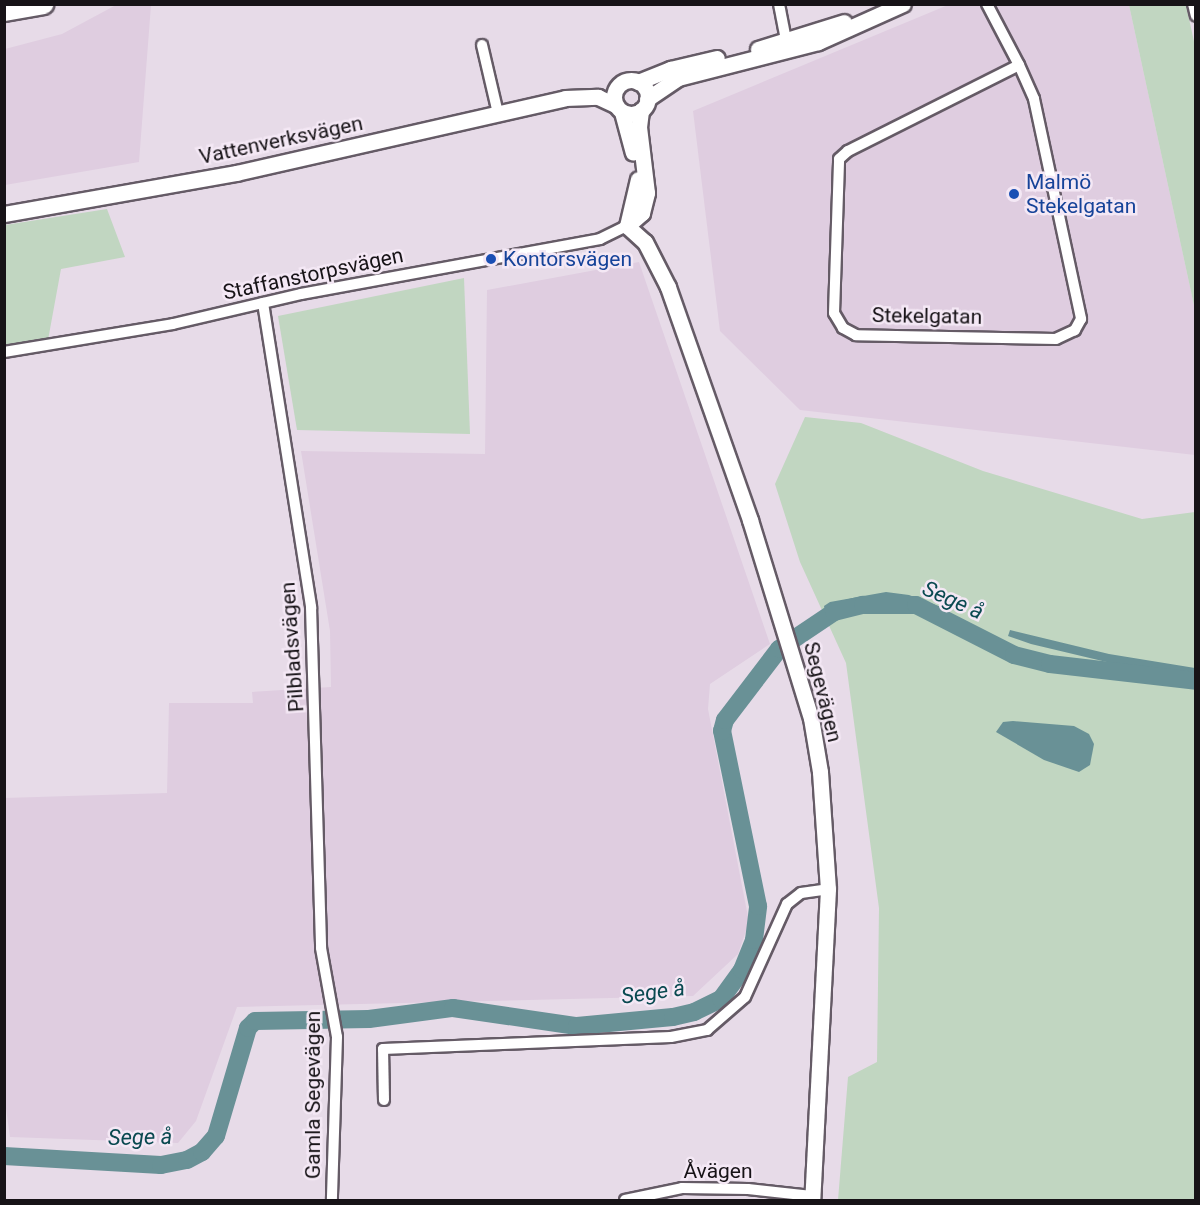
<!DOCTYPE html>
<html>
<head>
<meta charset="utf-8">
<style>
	body { margin:0 }
	#map { position:relative; width:1200px; height:1205px; overflow:hidden; background:#e7dbe8; font-family:Roboto,sans-serif }
	div>[style] { position:absolute }
	.built>* { inset:0; background:#dfcde0 }
	.green>* { inset:0; background:#c1d6c1 }
	.water>* { inset:0; background:#699196 }
	.river>* { height:18px; margin:-9px; padding:0 9px; transform-origin:9px; border-radius:9px; background:#699196 }
	.roads { filter:drop-shadow(2px 0 #655b66) drop-shadow(-2px 0 #655b66) drop-shadow(0 2px #655b66) drop-shadow(0 -2px #655b66) }
	.street>* { height:10px; margin:-5px; padding:0 5px; transform-origin:5px; border-radius:5px; background:#fff }
	.secondary>* { height:15px; margin:-7.5px; padding:0 7.5px; transform-origin:7.5px; border-radius:7.5px; background:#fff }
	.secondary>.ring { margin:-7.5px; padding:0; box-sizing:content-box; background:none; border:15px solid #fff; border-radius:50% }
	.highway>* { height:20px; margin:-10px; padding:0 10px; transform-origin:10px; border-radius:10px; background:#fff }
	.dots>* { width:16px; height:16px; translate:-50% -50%; box-sizing:border-box; border:3px solid #f4e8f5; border-radius:50% }
	span { translate:-50% -50%; white-space:nowrap; text-align:center; line-height:1.15; -webkit-text-stroke:5px #f4e8f5; paint-order:stroke }
	.street-label { font-size:21px; color:#171317 }
	.transit-label { font-size:21px; color:#164399 }
	.left { translate:0 -50%; text-align:left }
	.water-label { font-size:22px; color:#094950; font-style:italic }
	.frame { position:absolute; inset:0; border:6px solid #171317; pointer-events:none }
</style>
</head>
<body>
<div id="map">
	<div class="built">
		<div style="clip-path:polygon(116px 5px,151px 5px,139px 162px,5px 185px,5px 49px,62px 34px)"></div>
		<div style="clip-path:polygon(948px 5px,1129px 5px,1195px 310px,1195px 455px,800px 410px,720px 331px,693px 111px)"></div>
		<div style="clip-path:polygon(639px 262px,770px 644px,710px 684px,708px 709px,749px 922px,738px 954px,693px 996px,237px 1007px,196px 1121px,178px 1143px,10px 1137px,4px 1094px,4px 798px,167px 793px,169px 703px,253px 703px,252px 692px,331px 687px,330px 631px,301px 451px,485px 454px,487px 290px)"></div>
	</div>
	<div class="green">
		<div style="clip-path:polygon(1129px 5px,1186px 5px,1195px 46px,1195px 310px)"></div>
		<div style="clip-path:polygon(107px 209px,125px 257px,61px 269px,48px 340px,5px 345px,5px 225px)"></div>
		<div style="clip-path:polygon(464px 278px,470px 434px,297px 430px,278px 316px)"></div>
		<div style="clip-path:polygon(805px 417px,861px 423px,983px 471px,1142px 519px,1195px 512px,1195px 1200px,838px 1200px,848px 1077px,877px 1062px,879px 908px,846px 663px,800px 562px,775px 484px)"></div>
	</div>
	<div class="water">
		<div style="clip-path:polygon(886px 592px,909px 595px,949px 610px,947px 614px,921px 603px,888px 598px,845px 603px,825px 611px,824px 606px,830px 602px)"></div>
		<div style="clip-path:polygon(1010px 630px,1109px 654px,1195px 668px,1195px 676px,1115px 664px,1031px 644px,1008px 636px)"></div>
		<div style="clip-path:polygon(1013px 721px,1074px 726px,1089px 734px,1094px 744px,1090px 765px,1079px 772px,1044px 760px,996px 732px,1003px 722px)"></div>
	</div>
	<div class="river">
		<div style="left:4px;top:1156px;width:157px;rotate:3.3deg"></div>
		<div style="left:161px;top:1165px;width:26px;rotate:-11deg"></div>
		<div style="left:187px;top:1160px;width:17px;rotate:-28deg"></div>
		<div style="left:202px;top:1152px;width:21px;rotate:-49deg"></div>
		<div style="left:216px;top:1136px;width:113px;rotate:-73.5deg"></div>
		<div style="left:248px;top:1028px;width:10px;rotate:-45deg"></div>
		<div style="left:255px;top:1021px;width:114px;rotate:-1deg"></div>
		<div style="left:369px;top:1019px;width:85px;rotate:-7.5deg"></div>
		<div style="left:453px;top:1008px;width:125px;rotate:8.3deg"></div>
		<div style="left:577px;top:1026px;width:96px;rotate:-5.4deg"></div>
		<div style="left:673px;top:1017px;width:22px;rotate:-13deg"></div>
		<div style="left:694px;top:1012px;width:30px;rotate:-26deg"></div>
		<div style="left:721px;top:999px;width:36px;rotate:-54deg"></div>
		<div style="left:742px;top:970px;width:32px;rotate:-68deg"></div>
		<div style="left:754px;top:940px;width:34px;rotate:-83deg"></div>
		<div style="left:758px;top:906px;width:179px;rotate:-101.6deg"></div>
		<div style="left:722px;top:731px;width:11px;rotate:-75deg"></div>
		<div style="left:725px;top:720px;width:89px;rotate:-52.7deg"></div>
		<div style="left:779px;top:649px;width:66px;rotate:-33.9deg"></div>
		<div style="left:834px;top:612px;width:30px;rotate:-14deg"></div>
		<div style="left:863px;top:605px;width:53px"></div>
		<div style="left:916px;top:605px;width:110px;rotate:27deg"></div>
		<div style="left:1014px;top:655px;width:37px;rotate:14deg"></div>
		<div style="left:1050px;top:664px;width:147px;rotate:6.6deg"></div>
	</div>
	<div class="roads">
		<div class="street">
			<div style="left:779px;top:4px;width:42px;rotate:79deg"></div>
			<div style="left:987px;top:4px;width:69px;rotate:62.3deg"></div>
			<div style="left:1019px;top:65px;width:37px;rotate:66deg"></div>
			<div style="left:1034px;top:99px;width:225px;rotate:77.9deg"></div>
			<div style="left:1081px;top:319px;width:13px;rotate:119deg"></div>
			<div style="left:1075px;top:330px;width:21px;rotate:155deg"></div>
			<div style="left:1056px;top:339px;width:200px;rotate:-178.9deg"></div>
			<div style="left:856px;top:335px;width:15px;rotate:-152deg"></div>
			<div style="left:843px;top:328px;width:17px;rotate:-121deg"></div>
			<div style="left:834px;top:313px;width:154px;rotate:-88.1deg"></div>
			<div style="left:839px;top:159px;width:12px;rotate:-42deg"></div>
			<div style="left:848px;top:151px;width:191px;rotate:-26.7deg"></div>
			<div style="left:1193px;top:4px;width:12px;rotate:76deg"></div>
			<div style="left:482px;top:45px;width:70px;rotate:76.8deg"></div>
			<div style="left:263px;top:303px;width:308px;rotate:81deg"></div>
			<div style="left:311px;top:607px;width:341px;rotate:88.3deg"></div>
			<div style="left:321px;top:948px;width:90px;rotate:79.8deg"></div>
			<div style="left:337px;top:1037px;width:163px;rotate:91.8deg"></div>
			<div style="left:4px;top:352px;width:171px;rotate:-9.4deg"></div>
			<div style="left:173px;top:324px;width:131px;rotate:-13.2deg"></div>
			<div style="left:301px;top:294px;width:304px;rotate:-10.4deg"></div>
			<div style="left:600px;top:239px;width:30px;rotate:-26deg"></div>
			<div style="left:384px;top:1100px;width:51px;rotate:-91.1deg"></div>
			<div style="left:383px;top:1049px;width:288px;rotate:-2.4deg"></div>
			<div style="left:671px;top:1037px;width:37px;rotate:-11deg"></div>
			<div style="left:707px;top:1030px;width:50px;rotate:-41deg"></div>
			<div style="left:745px;top:997px;width:102px;rotate:-65.7deg"></div>
			<div style="left:787px;top:904px;width:18px;rotate:-38deg"></div>
			<div style="left:801px;top:893px;width:27px;rotate:-8deg"></div>
			<div style="left:625px;top:1200px;width:58px;rotate:-11.9deg"></div>
			<div style="left:682px;top:1188px;width:66px;rotate:0.9deg"></div>
			<div style="left:748px;top:1189px;width:64px;rotate:6.2deg"></div>
		</div>
		<div class="secondary">
			<div style="left:758px;top:49px;width:90px;rotate:-17.4deg"></div>
			<div class="ring" style="left:614px;top:80px;width:19px;height:19px"></div>
			<div style="left:638px;top:82px;width:35px;rotate:-22deg"></div>
			<div style="left:670px;top:69px;width:48px;rotate:-13.2deg"></div>
			<div style="left:647px;top:99px;width:37px;rotate:-34deg"></div>
			<div style="left:678px;top:78px;width:145px;rotate:-14.4deg"></div>
			<div style="left:818px;top:42px;width:93px;rotate:-24.1deg"></div>
			<div style="left:622px;top:112px;width:42px;rotate:75deg"></div>
			<div style="left:4px;top:214px;width:236px;rotate:-10deg"></div>
			<div style="left:236px;top:173px;width:337px;rotate:-12.8deg"></div>
			<div style="left:565px;top:98px;width:33px;rotate:-2deg"></div>
			<div style="left:598px;top:97px;width:19px;rotate:25deg"></div>
			<div style="left:627px;top:226px;width:24px;rotate:42deg"></div>
			<div style="left:645px;top:242px;width:51px;rotate:62.9deg"></div>
			<div style="left:668px;top:287px;width:247px;rotate:70.6deg"></div>
			<div style="left:750px;top:520px;width:207px;rotate:72.9deg"></div>
			<div style="left:811px;top:718px;width:55px;rotate:80.5deg"></div>
			<div style="left:820px;top:772px;width:117px;rotate:86.1deg"></div>
			<div style="left:828px;top:889px;width:311px;rotate:92.9deg"></div>
			<div style="left:627px;top:226px;width:20px;rotate:-41deg"></div>
			<div style="left:642px;top:213px;width:21px;rotate:-76deg"></div>
			<div style="left:647px;top:193px;width:66px;rotate:-96.9deg"></div>
			<div style="left:639px;top:127px;width:17px;rotate:-83deg"></div>
			<div style="left:627px;top:226px;width:48px;rotate:-76.8deg"></div>
		</div>
		<div class="highway">
			<div style="left:4px;top:11px;width:40px;rotate:-10deg"></div>
		</div>
	</div>
	<div class="dots">
		<div style="left:1014px;top:194px;background:#1a4fb4"></div>
		<div style="left:491px;top:259px;background:#1a4fb4"></div>
	</div>
	<div class="street-label">
		<span style="left:281px;top:140px;rotate:-12deg">Vattenverksvägen</span>
		<span style="left:313px;top:274px;rotate:-12deg">Staffanstorpsvägen</span>
		<span style="left:927px;top:316px;rotate:1deg">Stekelgatan</span>
		<span style="left:292px;top:647px;rotate:-94deg">Pilbladsvägen</span>
		<span style="left:823px;top:692px;rotate:76deg">Segevägen</span>
		<span style="left:313px;top:1095px;rotate:-90deg">Gamla Segevägen</span>
		<span style="left:718px;top:1171px">Åvägen</span>
	</div>
	<div class="transit-label">
		<span class="left" style="left:1026px;top:194px">Malmö<br>Stekelgatan</span>
		<span class="left" style="left:503px;top:259px">Kontorsvägen</span>
	</div>
	<div class="water-label">
		<span style="left:953px;top:600px;rotate:24deg">Sege å</span>
		<span style="left:653px;top:992px;rotate:-8deg">Sege å</span>
		<span style="left:140px;top:1137px;rotate:-1deg">Sege å</span>
	</div>
	<div class="frame"></div>
</div>
</body>
</html>
